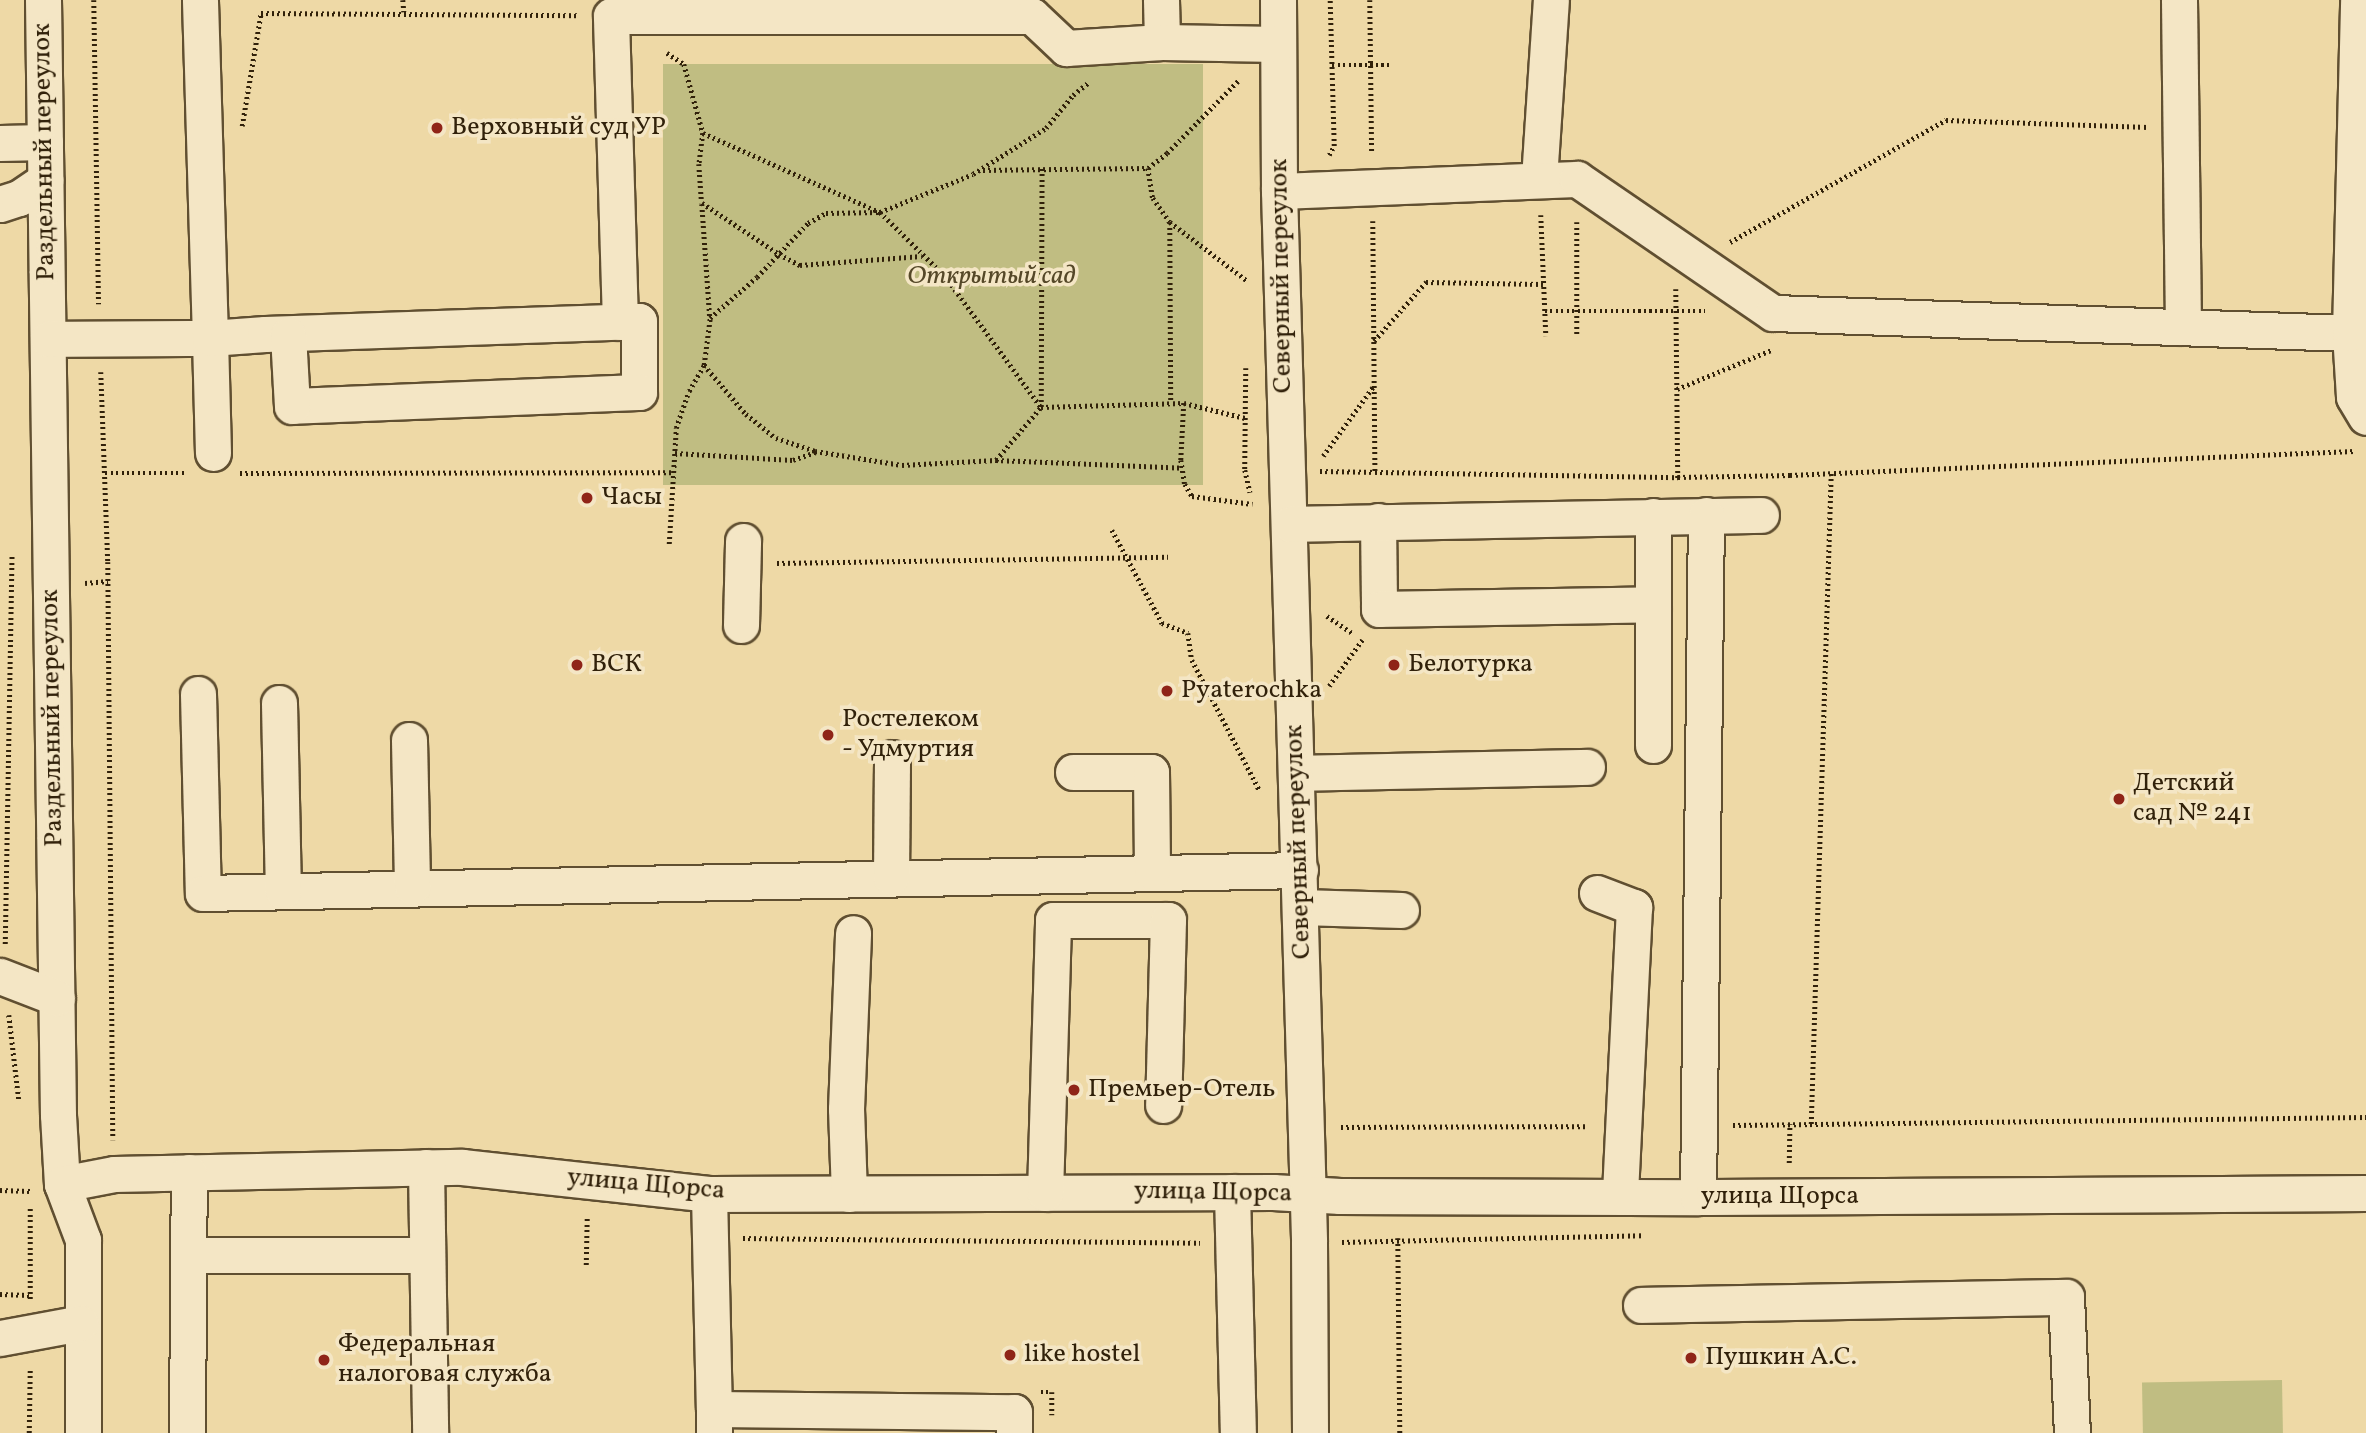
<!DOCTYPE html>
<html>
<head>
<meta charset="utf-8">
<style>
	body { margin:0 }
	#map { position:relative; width:2366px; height:1433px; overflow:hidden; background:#eed9a6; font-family:Vollkorn,serif }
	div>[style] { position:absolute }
	.green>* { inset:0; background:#c0bd82; transform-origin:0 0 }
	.path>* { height:4.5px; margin-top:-2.25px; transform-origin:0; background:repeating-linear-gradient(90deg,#31210a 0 2px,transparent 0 5.5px) }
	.roads { filter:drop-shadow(2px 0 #604f31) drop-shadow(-2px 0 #604f31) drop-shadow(0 2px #604f31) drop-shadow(0 -2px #604f31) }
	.minor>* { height:35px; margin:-17.5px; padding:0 17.5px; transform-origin:17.5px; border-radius:17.5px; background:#f4e6c5 }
	.dots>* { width:19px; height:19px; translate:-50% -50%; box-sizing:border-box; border:4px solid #f4e6c5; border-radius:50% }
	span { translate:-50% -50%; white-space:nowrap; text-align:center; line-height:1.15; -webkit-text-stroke:7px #f4e6c5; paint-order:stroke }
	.poi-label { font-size:26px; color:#31210a }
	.left { translate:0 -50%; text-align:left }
	.street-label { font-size:26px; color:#31210a }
	.park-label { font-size:26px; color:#554828; font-style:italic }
</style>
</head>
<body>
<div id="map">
	<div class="green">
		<div style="left:1203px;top:64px;width:421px;height:540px;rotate:90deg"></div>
		<div style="left:2282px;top:1380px;width:53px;height:140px;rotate:89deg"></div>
	</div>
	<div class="path">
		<div style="left:94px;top:0;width:304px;rotate:89.1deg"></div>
		<div style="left:403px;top:0;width:12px;rotate:85deg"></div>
		<div style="left:1370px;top:0;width:153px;rotate:89.3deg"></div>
		<div style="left:667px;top:53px;width:20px;rotate:33deg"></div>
		<div style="left:684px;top:64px;width:72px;rotate:74.6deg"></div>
		<div style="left:703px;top:133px;width:194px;rotate:24.1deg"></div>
		<div style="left:880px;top:212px;width:91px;rotate:44.6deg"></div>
		<div style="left:945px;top:276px;width:162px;rotate:53.8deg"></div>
		<div style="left:1041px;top:407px;width:143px;rotate:-1.6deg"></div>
		<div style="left:1184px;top:403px;width:63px;rotate:13.8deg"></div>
		<div style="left:1332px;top:65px;width:60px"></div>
		<div style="left:242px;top:126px;width:115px;rotate:-80.5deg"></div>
		<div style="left:261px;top:13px;width:318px;rotate:0.4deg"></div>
		<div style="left:703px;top:133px;width:31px;rotate:97deg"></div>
		<div style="left:699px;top:164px;width:39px;rotate:86deg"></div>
		<div style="left:702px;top:203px;width:92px;rotate:33.5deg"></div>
		<div style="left:779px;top:254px;width:24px;rotate:28deg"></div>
		<div style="left:800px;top:265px;width:122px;rotate:-4.2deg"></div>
		<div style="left:1329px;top:155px;width:10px;rotate:-61deg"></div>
		<div style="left:1334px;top:146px;width:146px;rotate:-91.6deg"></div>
		<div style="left:1148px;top:168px;width:30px;rotate:81deg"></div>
		<div style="left:1153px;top:198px;width:29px;rotate:55deg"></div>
		<div style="left:1170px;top:222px;width:96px;rotate:37.3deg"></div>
		<div style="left:983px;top:170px;width:165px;rotate:-0.7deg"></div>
		<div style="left:1148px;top:168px;width:24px;rotate:-38deg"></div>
		<div style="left:1167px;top:153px;width:103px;rotate:-45.4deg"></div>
		<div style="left:702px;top:204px;width:113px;rotate:86deg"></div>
		<div style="left:1541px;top:215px;width:121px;rotate:87.6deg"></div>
		<div style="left:1373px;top:221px;width:251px;rotate:89.5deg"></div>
		<div style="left:1170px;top:222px;width:181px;rotate:89.7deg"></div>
		<div style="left:1577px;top:222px;width:114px;rotate:90deg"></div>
		<div style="left:1730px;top:242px;width:248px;rotate:-29.5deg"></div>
		<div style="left:1946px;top:120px;width:202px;rotate:2deg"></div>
		<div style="left:1676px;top:289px;width:191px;rotate:89.4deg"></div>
		<div style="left:1545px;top:311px;width:160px"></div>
		<div style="left:1374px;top:341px;width:79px;rotate:-48.6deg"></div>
		<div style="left:1426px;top:282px;width:117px;rotate:1deg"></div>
		<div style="left:704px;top:365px;width:65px;rotate:49.4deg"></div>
		<div style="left:746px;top:414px;width:38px;rotate:39deg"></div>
		<div style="left:776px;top:438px;width:41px;rotate:18.4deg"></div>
		<div style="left:815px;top:451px;width:88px;rotate:9.1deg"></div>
		<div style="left:902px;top:465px;width:94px;rotate:-3deg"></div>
		<div style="left:996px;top:460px;width:70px;rotate:-49.7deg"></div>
		<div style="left:1041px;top:407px;width:239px;rotate:-89.8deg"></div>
		<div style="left:1246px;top:368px;width:102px;rotate:90.6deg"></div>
		<div style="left:1245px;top:470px;width:23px;rotate:77deg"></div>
		<div style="left:101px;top:372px;width:190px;rotate:87.9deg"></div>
		<div style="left:108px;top:562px;width:578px;rotate:89.5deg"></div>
		<div style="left:1677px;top:389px;width:102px;rotate:-22.5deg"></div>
		<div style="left:1184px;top:403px;width:57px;rotate:93deg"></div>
		<div style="left:1181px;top:460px;width:24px;rotate:81deg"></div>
		<div style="left:1185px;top:484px;width:14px;rotate:60deg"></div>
		<div style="left:1192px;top:496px;width:61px;rotate:7.6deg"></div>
		<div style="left:675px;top:453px;width:118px;rotate:3.4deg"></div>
		<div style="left:793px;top:460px;width:24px;rotate:-19deg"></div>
		<div style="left:1323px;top:456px;width:85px;rotate:-54.1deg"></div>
		<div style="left:996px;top:460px;width:187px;rotate:2.4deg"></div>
		<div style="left:1320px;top:471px;width:358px;rotate:1deg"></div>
		<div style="left:1678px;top:477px;width:112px;rotate:-1deg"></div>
		<div style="left:1790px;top:475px;width:565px;rotate:-2.44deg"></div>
		<div style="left:105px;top:473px;width:81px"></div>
		<div style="left:240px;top:473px;width:433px;rotate:-0.1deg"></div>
		<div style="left:1112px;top:530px;width:106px;rotate:61.7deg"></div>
		<div style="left:1162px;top:623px;width:28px;rotate:21deg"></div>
		<div style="left:1188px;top:633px;width:27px;rotate:82deg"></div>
		<div style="left:1192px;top:660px;width:148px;rotate:62.6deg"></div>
		<div style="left:669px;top:544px;width:116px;rotate:-86.5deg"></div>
		<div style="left:676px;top:428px;width:39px;rotate:-71deg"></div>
		<div style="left:689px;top:391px;width:30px;rotate:-60deg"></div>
		<div style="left:704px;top:365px;width:47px;rotate:-82.7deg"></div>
		<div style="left:710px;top:318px;width:62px;rotate:-41.1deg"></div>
		<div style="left:757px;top:277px;width:74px;rotate:-46.6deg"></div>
		<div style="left:808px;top:223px;width:21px;rotate:-29deg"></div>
		<div style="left:826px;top:213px;width:54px;rotate:-1.1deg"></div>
		<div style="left:880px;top:212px;width:100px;rotate:-22.2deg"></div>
		<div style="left:973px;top:174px;width:86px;rotate:-32.2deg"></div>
		<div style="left:1046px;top:128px;width:43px;rotate:-50.7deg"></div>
		<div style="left:1073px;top:95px;width:19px;rotate:-39deg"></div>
		<div style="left:777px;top:563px;width:391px;rotate:-0.9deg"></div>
		<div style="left:85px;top:583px;width:23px;rotate:-5deg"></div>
		<div style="left:1327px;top:616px;width:30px;rotate:34deg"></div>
		<div style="left:1329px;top:686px;width:57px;rotate:-54.3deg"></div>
		<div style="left:5px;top:944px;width:390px;rotate:-89deg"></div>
		<div style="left:9px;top:1015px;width:86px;rotate:83.3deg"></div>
		<div style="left:1811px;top:1124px;width:651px;rotate:-88.24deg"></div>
		<div style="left:1733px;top:1125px;width:633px;rotate:-0.72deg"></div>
		<div style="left:1341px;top:1127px;width:247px;rotate:-0.2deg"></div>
		<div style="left:1789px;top:1163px;width:39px;rotate:-89deg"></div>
		<div style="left:0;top:1190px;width:30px;rotate:2deg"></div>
		<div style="left:743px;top:1238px;width:457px;rotate:0.6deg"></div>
		<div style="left:1398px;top:1238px;width:195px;rotate:89.4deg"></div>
		<div style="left:1342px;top:1242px;width:302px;rotate:-1.3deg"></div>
		<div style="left:586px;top:1265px;width:49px;rotate:-88.8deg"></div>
		<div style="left:0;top:1294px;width:29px;rotate:2deg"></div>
		<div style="left:30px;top:1299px;width:93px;rotate:-90deg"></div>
		<div style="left:1041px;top:1392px;width:11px"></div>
		<div style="left:1052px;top:1392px;width:23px;rotate:90deg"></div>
		<div style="left:29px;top:1433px;width:66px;rotate:-89.1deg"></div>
	</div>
	<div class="roads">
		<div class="minor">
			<div style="left:43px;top:0;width:1115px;rotate:89.23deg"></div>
			<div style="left:58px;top:1115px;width:69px;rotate:86.7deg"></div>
			<div style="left:62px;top:1184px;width:60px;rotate:69.4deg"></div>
			<div style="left:83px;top:1240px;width:193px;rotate:90deg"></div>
			<div style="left:1161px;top:0;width:42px;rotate:88.6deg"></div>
			<div style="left:1278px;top:0;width:191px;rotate:89.7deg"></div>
			<div style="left:1279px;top:191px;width:1051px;rotate:88.36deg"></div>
			<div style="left:1309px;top:1242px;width:191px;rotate:89.7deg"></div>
			<div style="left:2179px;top:0;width:327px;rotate:89.3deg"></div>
			<div style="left:0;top:143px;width:45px;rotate:-1.3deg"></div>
			<div style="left:1539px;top:179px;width:179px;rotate:-86.2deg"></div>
			<div style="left:1279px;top:191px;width:298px;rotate:-2.3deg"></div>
			<div style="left:1577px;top:179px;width:237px;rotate:34.4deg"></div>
			<div style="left:1773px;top:313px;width:577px;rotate:1.99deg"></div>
			<div style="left:2350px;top:333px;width:64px;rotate:86.4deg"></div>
			<div style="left:2354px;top:397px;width:23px;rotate:59deg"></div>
			<div style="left:0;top:204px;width:20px;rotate:-18deg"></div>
			<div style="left:19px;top:198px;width:32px;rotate:-34deg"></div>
			<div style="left:620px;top:322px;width:306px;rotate:-91.7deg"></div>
			<div style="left:611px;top:16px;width:421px"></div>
			<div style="left:1032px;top:16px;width:47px;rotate:43.3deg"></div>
			<div style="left:1066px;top:48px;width:96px;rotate:-3.6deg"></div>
			<div style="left:1162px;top:42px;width:116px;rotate:1deg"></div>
			<div style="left:2350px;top:333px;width:333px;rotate:-88.6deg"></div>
			<div style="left:48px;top:339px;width:162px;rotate:-0.4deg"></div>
			<div style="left:210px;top:338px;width:338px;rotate:-91.7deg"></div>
			<div style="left:213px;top:453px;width:115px;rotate:-91.5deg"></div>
			<div style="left:210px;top:338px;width:55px;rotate:-4.2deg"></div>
			<div style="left:265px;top:334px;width:374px;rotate:-2deg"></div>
			<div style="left:639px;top:321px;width:71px;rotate:90deg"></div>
			<div style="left:639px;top:392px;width:347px;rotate:177.7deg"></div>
			<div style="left:292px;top:406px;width:71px;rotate:-93.2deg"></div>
			<div style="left:1378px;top:521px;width:88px;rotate:89.3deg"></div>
			<div style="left:1379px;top:609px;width:274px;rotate:-1deg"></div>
			<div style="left:1290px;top:524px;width:471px;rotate:-1.1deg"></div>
			<div style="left:741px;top:625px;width:84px;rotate:-88.6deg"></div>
			<div style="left:198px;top:694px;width:199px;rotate:88.6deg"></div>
			<div style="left:203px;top:893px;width:1097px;rotate:-1.2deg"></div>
			<div style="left:279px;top:703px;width:188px;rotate:88.8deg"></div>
			<div style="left:409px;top:740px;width:147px;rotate:88.8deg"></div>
			<div style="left:1653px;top:745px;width:229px;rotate:-90deg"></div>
			<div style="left:1073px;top:772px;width:78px"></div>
			<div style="left:1151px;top:772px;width:99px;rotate:89.4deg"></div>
			<div style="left:1297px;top:773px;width:290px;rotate:-1.2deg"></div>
			<div style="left:891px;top:877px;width:119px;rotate:-89.5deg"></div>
			<div style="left:1597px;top:893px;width:40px;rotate:21deg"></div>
			<div style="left:1634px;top:907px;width:290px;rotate:92.8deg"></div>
			<div style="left:1301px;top:907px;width:100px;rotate:1.7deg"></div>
			<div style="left:0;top:976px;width:61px;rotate:21.1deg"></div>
			<div style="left:426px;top:1167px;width:266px;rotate:89.1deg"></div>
			<div style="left:62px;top:1184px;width:53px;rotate:-10.9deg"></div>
			<div style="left:114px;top:1174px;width:348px;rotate:-1.2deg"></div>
			<div style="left:462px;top:1167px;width:248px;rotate:6.2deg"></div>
			<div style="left:709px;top:1194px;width:564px;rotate:-0.2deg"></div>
			<div style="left:1273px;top:1192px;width:67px;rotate:3.4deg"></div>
			<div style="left:1340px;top:1196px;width:358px;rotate:0.2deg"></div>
			<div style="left:1698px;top:1197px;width:668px;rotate:-0.34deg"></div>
			<div style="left:1232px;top:1192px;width:241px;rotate:88.6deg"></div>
			<div style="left:1045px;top:1193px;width:273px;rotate:-88.3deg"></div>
			<div style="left:1053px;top:920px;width:115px"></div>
			<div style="left:1168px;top:920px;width:185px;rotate:91.5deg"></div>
			<div style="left:709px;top:1194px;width:215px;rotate:88.7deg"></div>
			<div style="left:849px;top:1194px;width:85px;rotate:-92deg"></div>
			<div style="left:846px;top:1109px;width:176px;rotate:-87.7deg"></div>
			<div style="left:1698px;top:1197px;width:682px;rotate:-89.33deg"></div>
			<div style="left:189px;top:1255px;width:238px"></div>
			<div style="left:1641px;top:1305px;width:425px;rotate:-1.1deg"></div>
			<div style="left:2066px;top:1297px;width:136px;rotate:87.5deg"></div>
			<div style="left:0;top:1338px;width:82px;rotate:-10.5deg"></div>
			<div style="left:187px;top:1433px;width:261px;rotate:-89.6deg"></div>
			<div style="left:714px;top:1433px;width:24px;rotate:-90deg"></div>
			<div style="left:714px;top:1409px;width:300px;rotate:0.6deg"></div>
			<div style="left:1014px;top:1412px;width:21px;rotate:90deg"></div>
		</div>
	</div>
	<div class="dots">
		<div style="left:437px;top:128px;background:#8f2418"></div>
		<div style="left:587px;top:498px;background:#8f2418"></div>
		<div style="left:577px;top:665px;background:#8f2418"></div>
		<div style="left:1394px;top:665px;background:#8f2418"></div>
		<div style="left:1167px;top:691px;background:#8f2418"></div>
		<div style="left:828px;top:735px;background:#8f2418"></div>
		<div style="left:2119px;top:799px;background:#8f2418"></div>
		<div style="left:1074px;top:1090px;background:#8f2418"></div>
		<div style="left:1010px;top:1355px;background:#8f2418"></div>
		<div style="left:1691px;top:1358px;background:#8f2418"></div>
		<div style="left:324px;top:1360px;background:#8f2418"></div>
	</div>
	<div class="poi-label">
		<span class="left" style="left:451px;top:128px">Верховный суд УР</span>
		<span class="left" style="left:601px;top:498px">Часы</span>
		<span class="left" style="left:591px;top:665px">ВСК</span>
		<span class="left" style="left:1408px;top:665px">Белотурка</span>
		<span class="left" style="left:1181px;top:691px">Pyaterochka</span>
		<span class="left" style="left:842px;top:735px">Ростелеком<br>- Удмуртия</span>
		<span class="left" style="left:2133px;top:799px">Детский<br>сад № 241</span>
		<span class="left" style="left:1088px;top:1090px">Премьер-Отель</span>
		<span class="left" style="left:338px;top:1360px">Федеральная<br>налоговая служба</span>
		<span class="left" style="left:1024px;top:1355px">like hostel</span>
		<span class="left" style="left:1705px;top:1358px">Пушкин А.С.</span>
	</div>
	<div class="street-label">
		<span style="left:45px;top:152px;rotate:-91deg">Раздельный переулок</span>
		<span style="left:1282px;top:276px;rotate:-91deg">Северный переулок</span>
		<span style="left:53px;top:718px;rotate:-91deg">Раздельный переулок</span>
		<span style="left:1299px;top:842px;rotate:-92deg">Северный переулок</span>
		<span style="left:646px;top:1185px;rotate:5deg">улица Щорса</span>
		<span style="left:1213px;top:1193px;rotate:1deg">улица Щорса</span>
		<span style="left:1780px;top:1197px">улица Щорса</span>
	</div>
	<div class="park-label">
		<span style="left:991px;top:277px">Открытый сад</span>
	</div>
</div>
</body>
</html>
